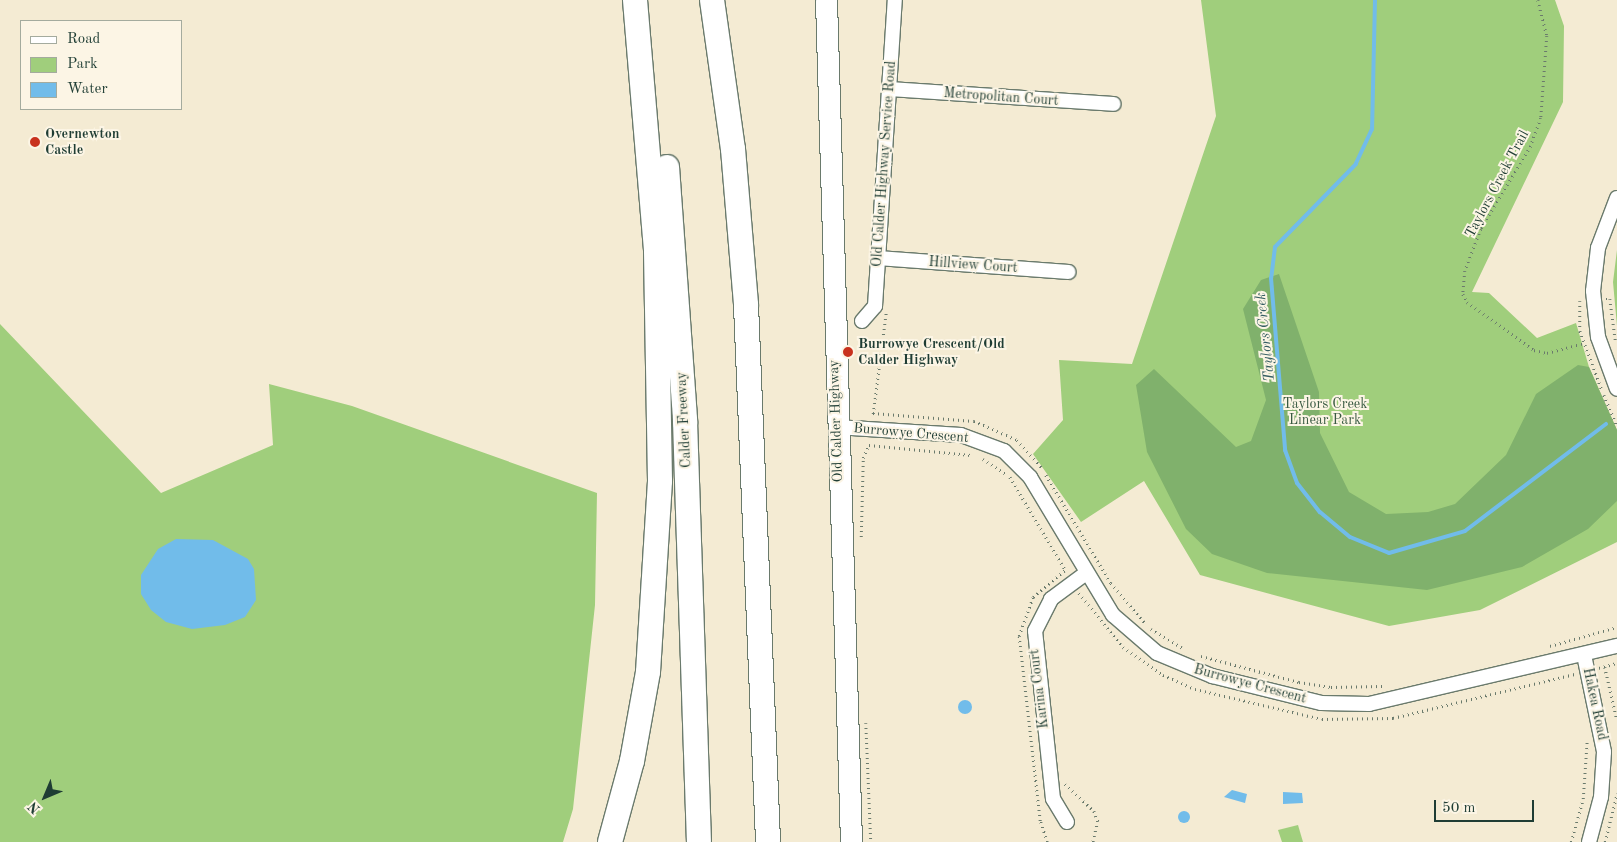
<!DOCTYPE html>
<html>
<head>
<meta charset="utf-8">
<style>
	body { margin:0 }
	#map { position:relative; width:1617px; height:842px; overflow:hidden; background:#f4ebd3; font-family:"Old Standard TT",serif }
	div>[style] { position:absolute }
	.green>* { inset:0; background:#a0ce7c }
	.forest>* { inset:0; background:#80b16c }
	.water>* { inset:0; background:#71bcea }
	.round { border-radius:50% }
	.stream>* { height:4px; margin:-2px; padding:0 2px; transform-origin:2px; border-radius:2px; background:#71bcea }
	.path>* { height:2.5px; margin-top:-1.25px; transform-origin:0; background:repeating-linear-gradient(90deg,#6a7a6c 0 1px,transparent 0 5px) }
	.roads { filter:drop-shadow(1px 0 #6a7a6c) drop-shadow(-1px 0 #6a7a6c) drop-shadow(0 1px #6a7a6c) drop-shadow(0 -1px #6a7a6c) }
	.street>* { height:14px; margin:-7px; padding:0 7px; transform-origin:7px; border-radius:7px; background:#fff }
	.primary>* { height:21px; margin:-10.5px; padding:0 10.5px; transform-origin:10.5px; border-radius:10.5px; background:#fff }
	.highway>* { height:24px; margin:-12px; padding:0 12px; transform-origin:12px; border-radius:12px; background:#fff }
	.dots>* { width:14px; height:14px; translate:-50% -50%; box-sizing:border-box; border:2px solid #fcf5e5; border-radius:50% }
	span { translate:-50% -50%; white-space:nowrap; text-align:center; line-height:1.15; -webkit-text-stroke:4px #fcf5e5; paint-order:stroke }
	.street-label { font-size:14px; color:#1f3d34 }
	.poi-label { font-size:14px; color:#1f3d34; font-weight:700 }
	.left { translate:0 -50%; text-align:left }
	.park-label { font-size:14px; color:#395a42 }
	.water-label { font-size:15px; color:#345d62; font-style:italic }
	.legend { position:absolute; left:20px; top:20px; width:162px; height:90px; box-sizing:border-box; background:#fcf5e5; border:1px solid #a4ab9e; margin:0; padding:6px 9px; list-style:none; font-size:15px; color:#1f3d34 }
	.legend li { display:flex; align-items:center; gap:10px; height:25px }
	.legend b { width:25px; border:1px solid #a4ab9e }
	.north { position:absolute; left:20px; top:772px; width:50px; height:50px; -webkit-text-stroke:4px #fcf5e5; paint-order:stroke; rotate:225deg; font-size:14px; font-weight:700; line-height:20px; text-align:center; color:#1f3d34 }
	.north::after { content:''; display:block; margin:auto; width:18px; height:22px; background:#1f3d34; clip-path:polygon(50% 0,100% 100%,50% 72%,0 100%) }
	.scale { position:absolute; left:1434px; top:800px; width:100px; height:22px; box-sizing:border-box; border:2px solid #1f3d34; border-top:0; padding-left:6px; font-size:15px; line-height:18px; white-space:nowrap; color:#1f3d34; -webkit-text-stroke:4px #fcf5e5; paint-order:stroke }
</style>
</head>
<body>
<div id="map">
	<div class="green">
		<div style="clip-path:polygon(1201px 0,1555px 0,1564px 26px,1563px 102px,1472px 292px,1489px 293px,1537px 338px,1576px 323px,1589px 367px,1617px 430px,1617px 542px,1480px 610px,1389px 626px,1200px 575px,1144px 481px,1081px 522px,1033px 454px,1063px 420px,1059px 360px,1132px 364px,1216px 116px)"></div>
		<div style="clip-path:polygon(1617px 250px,1617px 326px,1613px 282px)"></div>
		<div style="clip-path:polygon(0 324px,161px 493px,273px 445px,269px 384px,352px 406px,597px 493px,595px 605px,573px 809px,563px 842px,0 842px)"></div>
		<div style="clip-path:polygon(1298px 825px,1303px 842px,1282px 842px,1278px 830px)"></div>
	</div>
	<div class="forest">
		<div style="clip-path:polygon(1279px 274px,1319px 392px,1320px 433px,1349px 492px,1386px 514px,1428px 512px,1455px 504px,1506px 455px,1536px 394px,1578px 365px,1589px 367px,1617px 430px,1617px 501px,1588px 529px,1522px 567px,1427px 590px,1267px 573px,1212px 554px,1186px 529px,1147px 452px,1136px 385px,1154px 369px,1236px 447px,1251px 441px,1266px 400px,1243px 309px,1261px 280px)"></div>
	</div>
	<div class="water">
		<div style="clip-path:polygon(176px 539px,213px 540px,248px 559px,254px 569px,256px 600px,245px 617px,225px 625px,192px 629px,166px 622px,151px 610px,141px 594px,141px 575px,158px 549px)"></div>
		<div class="round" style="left:958px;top:700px;width:14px;height:14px"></div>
		<div style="clip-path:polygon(1232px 790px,1247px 794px,1245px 803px,1224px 797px)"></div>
		<div style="clip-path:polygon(1283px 792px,1302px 793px,1303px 803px,1283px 804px)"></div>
		<div class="round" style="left:1178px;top:811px;width:12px;height:12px"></div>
	</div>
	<div class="stream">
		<div style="left:1375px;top:0;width:129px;rotate:91.3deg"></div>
		<div style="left:1372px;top:129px;width:38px;rotate:115deg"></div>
		<div style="left:1356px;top:164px;width:116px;rotate:134.3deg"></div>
		<div style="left:1275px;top:247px;width:31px;rotate:97deg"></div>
		<div style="left:1271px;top:278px;width:173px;rotate:85.3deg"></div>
		<div style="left:1285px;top:450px;width:35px;rotate:70deg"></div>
		<div style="left:1297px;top:483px;width:37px;rotate:52deg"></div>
		<div style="left:1320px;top:512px;width:39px;rotate:40deg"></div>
		<div style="left:1350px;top:537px;width:42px;rotate:22.3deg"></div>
		<div style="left:1389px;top:553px;width:79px;rotate:-16.1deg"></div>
		<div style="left:1465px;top:531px;width:177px;rotate:-37.2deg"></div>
	</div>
	<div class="path">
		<div style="left:1538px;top:0;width:37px;rotate:76deg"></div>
		<div style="left:1547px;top:36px;width:82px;rotate:94.2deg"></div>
		<div style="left:1541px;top:118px;width:30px;rotate:110deg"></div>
		<div style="left:1531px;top:146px;width:97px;rotate:121.1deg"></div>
		<div style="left:1481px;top:229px;width:45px;rotate:110.9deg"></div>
		<div style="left:1465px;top:271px;width:23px;rotate:95deg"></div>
		<div style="left:1463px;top:294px;width:9px;rotate:63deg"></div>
		<div style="left:1467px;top:302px;width:82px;rotate:35.6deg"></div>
		<div style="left:1534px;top:350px;width:13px;rotate:13deg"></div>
		<div style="left:1547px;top:353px;width:38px;rotate:-15deg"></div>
		<div style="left:1606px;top:299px;width:4px"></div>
		<div style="left:1610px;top:299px;width:45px;rotate:82.4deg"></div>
		<div style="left:1580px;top:301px;width:30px;rotate:90deg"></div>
		<div style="left:1580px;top:331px;width:63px;rotate:69.6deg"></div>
		<div style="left:1604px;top:395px;width:33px;rotate:67deg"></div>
		<div style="left:873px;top:413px;width:101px;rotate:4.5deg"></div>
		<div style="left:974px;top:421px;width:47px;rotate:23.8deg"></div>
		<div style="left:1017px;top:440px;width:38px;rotate:48deg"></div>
		<div style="left:873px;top:414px;width:102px;rotate:-82.7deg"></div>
		<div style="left:869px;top:445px;width:102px;rotate:5.6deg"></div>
		<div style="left:983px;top:459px;width:27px;rotate:33deg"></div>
		<div style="left:1046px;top:475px;width:126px;rotate:59deg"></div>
		<div style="left:1111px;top:583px;width:52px;rotate:49.6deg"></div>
		<div style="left:1010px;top:477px;width:109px;rotate:59.2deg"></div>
		<div style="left:861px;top:537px;width:79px;rotate:-88.5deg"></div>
		<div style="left:863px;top:458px;width:15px;rotate:-67deg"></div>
		<div style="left:1079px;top:593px;width:70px;rotate:50.8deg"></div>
		<div style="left:1123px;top:647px;width:49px;rotate:35deg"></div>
		<div style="left:1163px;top:675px;width:35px;rotate:24deg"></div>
		<div style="left:1195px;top:689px;width:130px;rotate:13.3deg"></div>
		<div style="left:1322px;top:719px;width:71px;rotate:-0.8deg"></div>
		<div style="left:1393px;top:718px;width:187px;rotate:-13.6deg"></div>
		<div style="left:1151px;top:629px;width:37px;rotate:31deg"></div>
		<div style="left:1550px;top:646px;width:70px;rotate:-15.8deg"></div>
		<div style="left:1201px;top:656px;width:101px;rotate:14.9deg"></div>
		<div style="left:1299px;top:682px;width:32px;rotate:9deg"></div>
		<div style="left:1331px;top:687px;width:51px;rotate:-1.1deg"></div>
		<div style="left:1605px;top:667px;width:54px;rotate:77.2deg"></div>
		<div style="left:1599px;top:668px;width:19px;rotate:-16deg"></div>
		<div style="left:866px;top:723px;width:119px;rotate:87.6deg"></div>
		<div style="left:1065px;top:784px;width:40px;rotate:43deg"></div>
		<div style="left:1094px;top:811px;width:11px;rotate:68deg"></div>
		<div style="left:1098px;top:821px;width:22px;rotate:103deg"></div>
		<div style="left:1047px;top:842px;width:22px;rotate:-108deg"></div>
		<div style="left:1040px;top:821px;width:186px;rotate:-96.5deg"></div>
		<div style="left:1019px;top:636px;width:41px;rotate:-70.3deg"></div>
		<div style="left:1033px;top:597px;width:42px;rotate:-40.2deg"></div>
		<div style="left:1571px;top:842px;width:45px;rotate:-74.4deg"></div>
		<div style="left:1583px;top:799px;width:58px;rotate:-86.1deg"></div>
		<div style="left:1605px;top:842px;width:50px;rotate:-76.2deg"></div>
	</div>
	<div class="roads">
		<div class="street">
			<div style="left:889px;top:89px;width:225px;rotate:3.8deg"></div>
			<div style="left:1617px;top:198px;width:53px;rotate:110.8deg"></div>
			<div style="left:1598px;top:248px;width:43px;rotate:96.6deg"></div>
			<div style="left:1593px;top:291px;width:46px;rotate:83.8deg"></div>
			<div style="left:1598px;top:337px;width:55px;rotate:69.9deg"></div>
			<div style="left:878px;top:258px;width:191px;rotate:4.2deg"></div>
			<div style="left:862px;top:321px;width:20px;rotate:-49deg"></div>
			<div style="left:875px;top:306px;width:307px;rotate:-86.3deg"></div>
			<div style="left:836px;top:427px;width:125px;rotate:3.7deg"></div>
			<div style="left:961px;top:435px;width:46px;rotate:20.4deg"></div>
			<div style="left:1004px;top:451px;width:37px;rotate:45deg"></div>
			<div style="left:1030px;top:477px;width:161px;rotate:59deg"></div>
			<div style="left:1113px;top:615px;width:58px;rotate:40.8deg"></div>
			<div style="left:1157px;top:653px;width:60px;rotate:22.7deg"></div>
			<div style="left:1212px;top:676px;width:112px;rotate:13.9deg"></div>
			<div style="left:1321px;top:703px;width:48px;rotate:1.2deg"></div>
			<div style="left:1369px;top:704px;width:255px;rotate:-13.2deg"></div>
			<div style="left:1584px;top:655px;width:99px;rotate:78.3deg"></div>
			<div style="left:1604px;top:752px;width:45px;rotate:93.8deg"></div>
			<div style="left:1601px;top:797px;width:47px;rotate:104.9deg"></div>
			<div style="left:1067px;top:822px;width:27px;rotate:-121deg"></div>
			<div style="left:1053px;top:799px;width:169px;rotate:-96.1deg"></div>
			<div style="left:1035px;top:631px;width:36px;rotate:-63deg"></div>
			<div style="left:1051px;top:599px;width:44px;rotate:-36.6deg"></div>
		</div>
		<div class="primary">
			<div style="left:826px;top:0;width:842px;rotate:88.3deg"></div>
		</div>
		<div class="highway">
			<div style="left:712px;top:0;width:150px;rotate:82deg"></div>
			<div style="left:733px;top:149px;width:157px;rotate:85.2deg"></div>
			<div style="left:746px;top:305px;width:537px;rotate:87.65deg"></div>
			<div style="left:667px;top:167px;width:255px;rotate:85.9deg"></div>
			<div style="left:685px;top:421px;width:421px;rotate:88.1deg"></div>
			<div style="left:610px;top:842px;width:84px;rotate:-74.8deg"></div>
			<div style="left:632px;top:761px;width:90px;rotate:-79.8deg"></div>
			<div style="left:648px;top:672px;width:191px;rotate:-86.4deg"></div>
			<div style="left:660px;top:481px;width:231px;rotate:-91deg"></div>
			<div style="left:656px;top:250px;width:251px;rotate:-94.8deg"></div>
		</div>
	</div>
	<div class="dots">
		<div style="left:35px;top:142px;background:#c8321e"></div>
		<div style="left:848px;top:352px;background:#c8321e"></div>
	</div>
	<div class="street-label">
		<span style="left:1001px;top:97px;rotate:4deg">Metropolitan Court</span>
		<span style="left:884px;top:164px;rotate:-86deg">Old Calder Highway Service Road</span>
		<span style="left:1497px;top:184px;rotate:-62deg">Taylors Creek Trail</span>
		<span style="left:973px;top:265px;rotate:4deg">Hillview Court</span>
		<span style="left:684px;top:420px;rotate:-93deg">Calder Freeway</span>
		<span style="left:836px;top:421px;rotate:-92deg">Old Calder Highway</span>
		<span style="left:911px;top:433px;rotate:5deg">Burrowye Crescent</span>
		<span style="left:1250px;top:684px;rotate:15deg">Burrowye Crescent</span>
		<span style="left:1039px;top:689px;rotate:-97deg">Karina Court</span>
		<span style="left:1595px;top:704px;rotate:78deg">Hakea Road</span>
	</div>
	<div class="poi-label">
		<span class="left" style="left:45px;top:142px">Overnewton<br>Castle</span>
		<span class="left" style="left:858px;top:352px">Burrowye Crescent/Old<br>Calder Highway</span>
	</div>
	<div class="park-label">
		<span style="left:1325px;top:412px">Taylors Creek<br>Linear Park</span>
	</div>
	<div class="water-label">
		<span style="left:1266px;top:337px;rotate:-96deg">Taylors Creek</span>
	</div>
	<ul class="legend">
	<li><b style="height:6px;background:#fff"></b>Road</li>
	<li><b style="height:14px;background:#a0ce7c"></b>Park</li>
	<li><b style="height:14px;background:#71bcea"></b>Water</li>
	</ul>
	<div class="north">N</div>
	<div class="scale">50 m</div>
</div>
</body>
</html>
